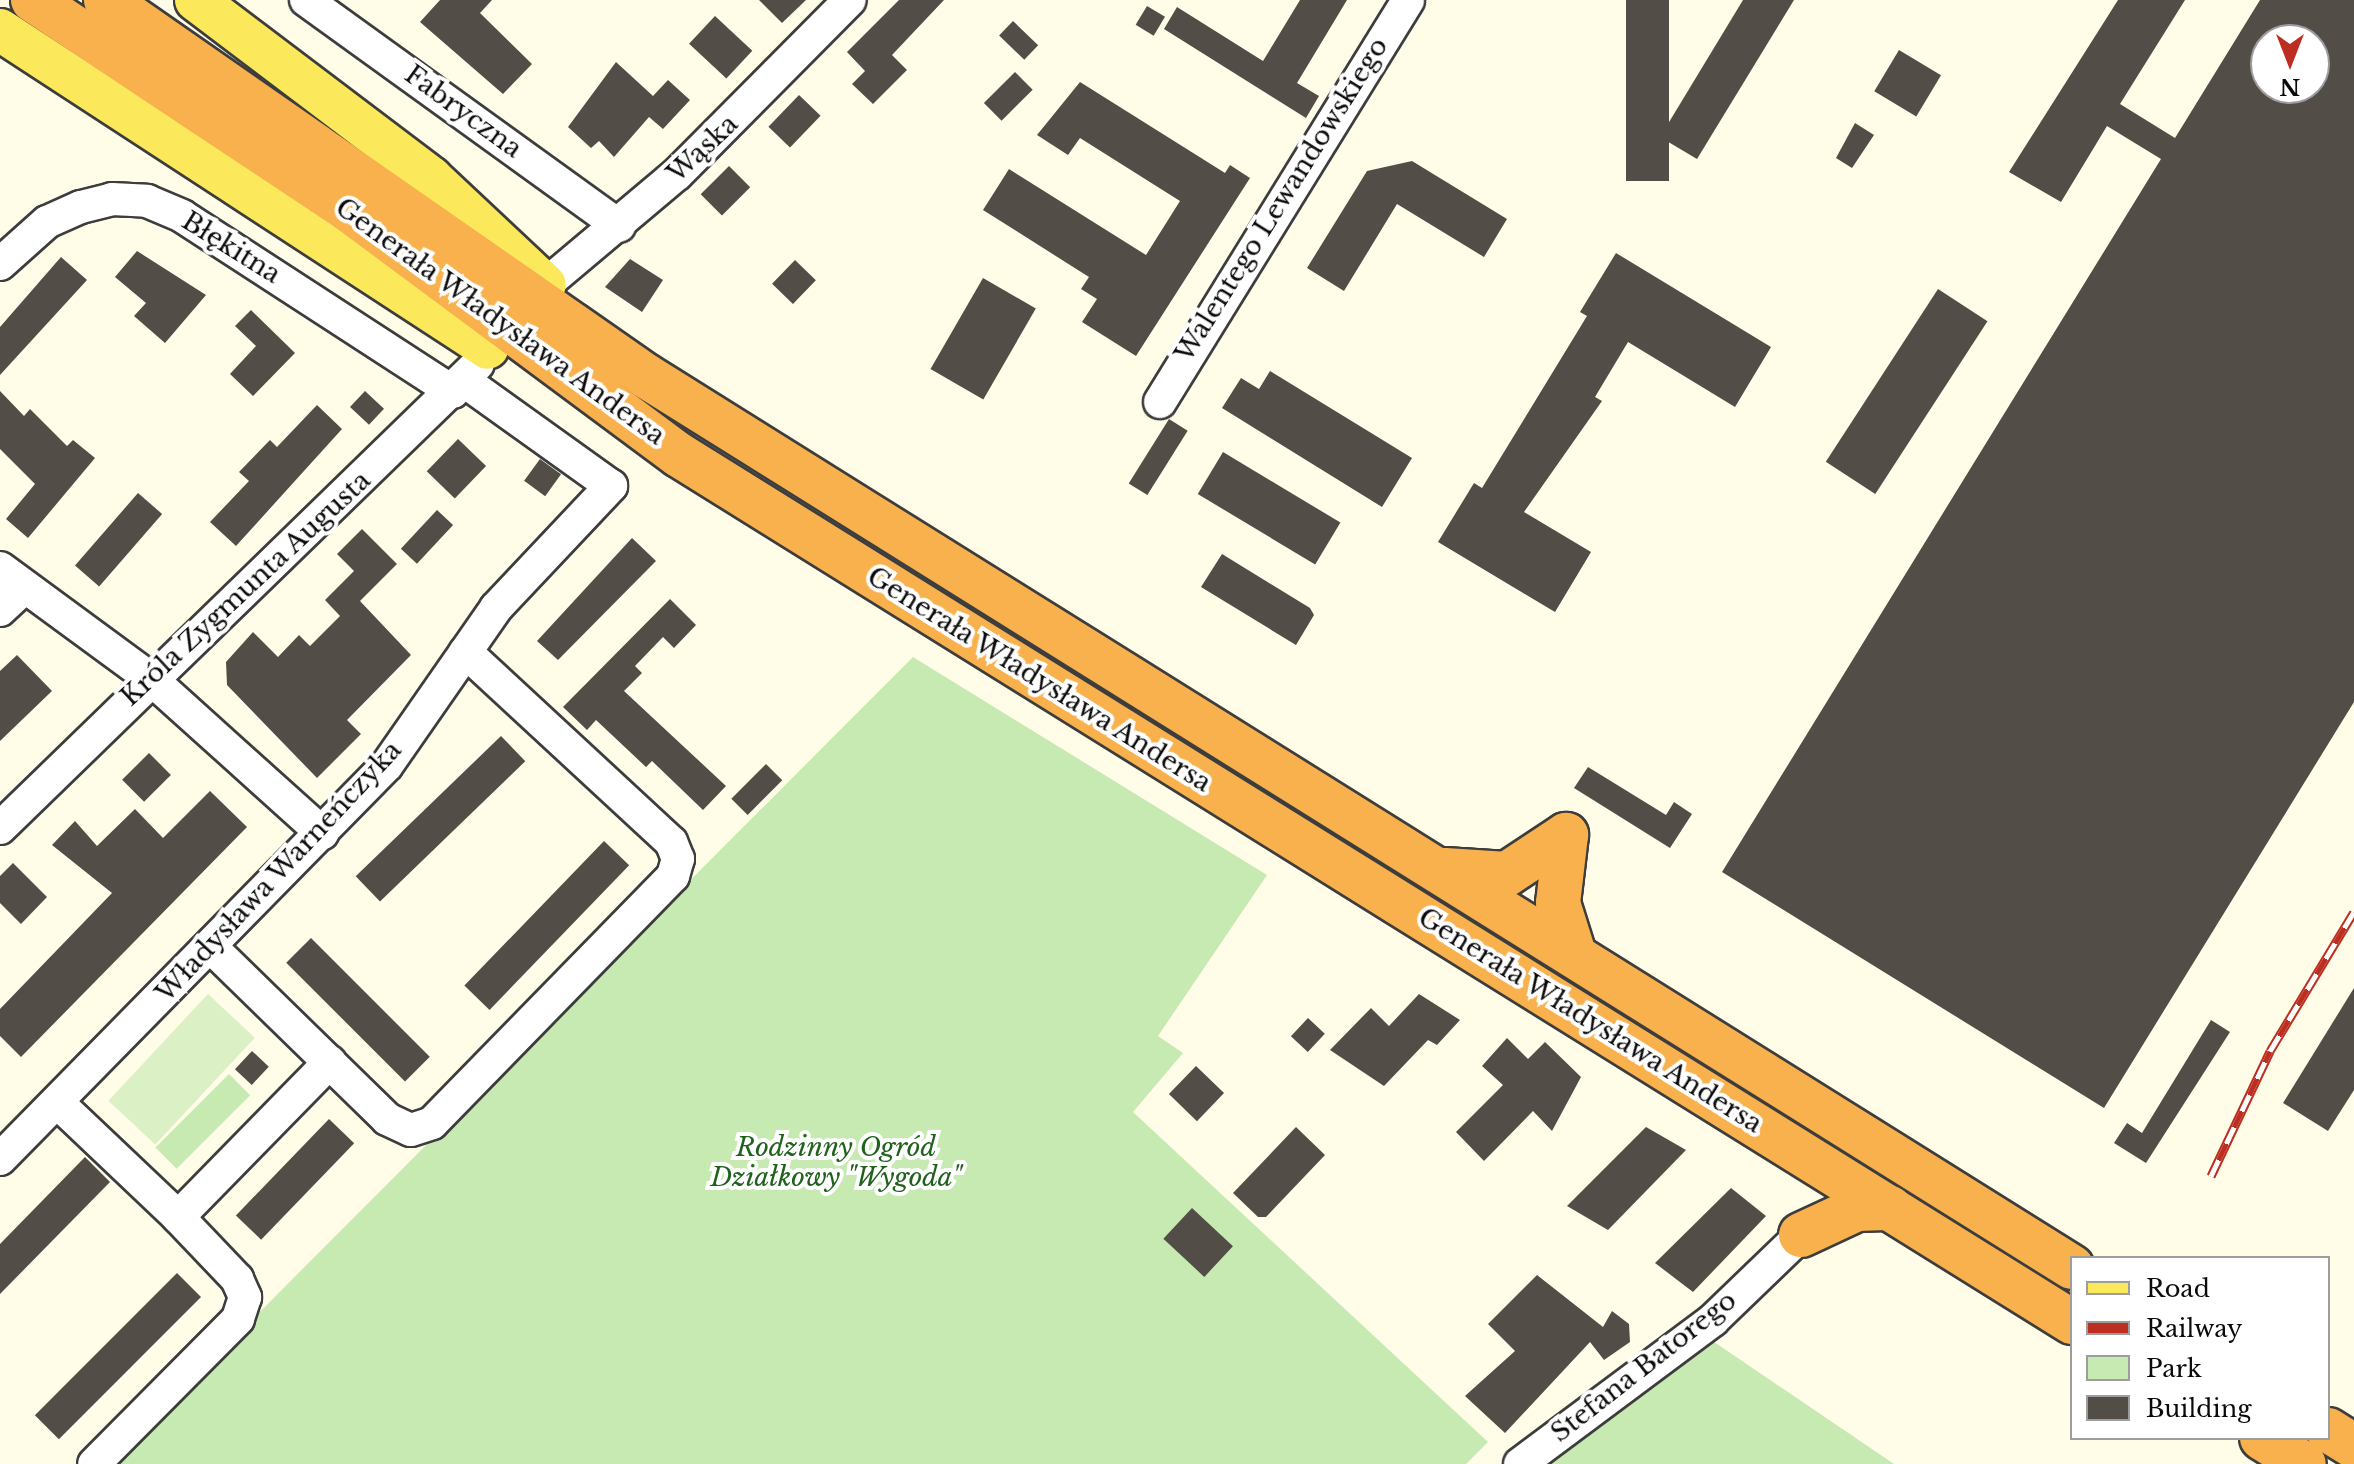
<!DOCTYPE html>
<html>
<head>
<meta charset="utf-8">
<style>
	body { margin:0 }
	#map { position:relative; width:2354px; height:1464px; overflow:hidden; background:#fffde8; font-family:"Libre Baskerville",serif }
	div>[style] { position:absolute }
	.green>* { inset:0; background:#c7e9b2; transform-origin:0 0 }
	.pitch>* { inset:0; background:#dbf0c4; transform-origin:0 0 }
	.building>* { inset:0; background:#534d47; transform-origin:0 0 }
	.roads { filter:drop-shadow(2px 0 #3d3d3d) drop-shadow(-2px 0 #3d3d3d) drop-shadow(0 2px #3d3d3d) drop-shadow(0 -2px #3d3d3d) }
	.minor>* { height:32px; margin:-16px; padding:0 16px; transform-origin:16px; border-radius:16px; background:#fff }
	.major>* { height:42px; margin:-21px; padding:0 21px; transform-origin:21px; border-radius:21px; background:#fce95b }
	.highway>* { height:44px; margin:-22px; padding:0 22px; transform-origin:22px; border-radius:22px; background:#f8b14d }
	.rail>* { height:9px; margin-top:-4.5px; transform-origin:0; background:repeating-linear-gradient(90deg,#fff 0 18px,#bc2e21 0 36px); box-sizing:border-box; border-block:2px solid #bc2e21 }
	span { translate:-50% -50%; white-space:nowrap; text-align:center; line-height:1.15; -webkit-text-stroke:8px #fff; paint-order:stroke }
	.street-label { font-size:26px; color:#0a0a0a }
	.park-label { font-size:26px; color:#20621b; font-style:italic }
	.legend { position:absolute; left:2070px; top:1256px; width:260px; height:184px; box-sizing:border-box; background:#fff; border:2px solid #9d9d9d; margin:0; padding:10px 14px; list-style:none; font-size:24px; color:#0a0a0a }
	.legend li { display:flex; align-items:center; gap:16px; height:40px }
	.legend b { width:40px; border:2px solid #9d9d9d }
	.north { position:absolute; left:2250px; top:24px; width:80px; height:80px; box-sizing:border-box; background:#fff; border:2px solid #9d9d9d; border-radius:50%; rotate:180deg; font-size:22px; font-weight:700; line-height:32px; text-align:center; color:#0a0a0a }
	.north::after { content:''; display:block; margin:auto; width:28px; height:36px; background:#bc2e21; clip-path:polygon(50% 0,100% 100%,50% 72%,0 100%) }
</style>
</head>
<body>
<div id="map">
	<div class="green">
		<div style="clip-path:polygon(913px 657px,1267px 875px,1158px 1036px,1183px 1053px,1133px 1112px,1488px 1442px,1466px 1464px,108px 1464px)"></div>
		<div style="left:229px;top:1074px;width:30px;height:104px;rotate:45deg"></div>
		<div style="clip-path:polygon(1698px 1331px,1894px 1464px,1520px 1464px)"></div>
	</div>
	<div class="pitch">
		<div style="left:208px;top:994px;width:64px;height:146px;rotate:43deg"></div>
	</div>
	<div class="building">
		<div style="clip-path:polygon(440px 0,492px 0,480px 13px,532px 64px,503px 94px,420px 22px)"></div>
		<div style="clip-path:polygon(759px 0,806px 0,782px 23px)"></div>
		<div style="clip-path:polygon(899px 0,944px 0,892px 55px,907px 70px,873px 104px,852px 84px,865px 71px,847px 52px)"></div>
		<div style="clip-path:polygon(1300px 0,1347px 0,1297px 83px,1319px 96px,1306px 118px,1164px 29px,1177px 7px,1263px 61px)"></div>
		<div style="left:1626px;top:0;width:43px;height:181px"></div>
		<div style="clip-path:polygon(1743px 0,1794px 0,1697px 159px,1660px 137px)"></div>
		<div style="clip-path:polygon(evenodd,2118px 0,2185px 0,2120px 104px,2175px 138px,2260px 0,2354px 0,2354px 702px,2104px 1108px,1722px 872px,2161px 159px,2107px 126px,2061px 202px,2009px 172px,2118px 0,2266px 40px,2314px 40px,2314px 88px,2266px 88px,2266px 40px)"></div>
		<div style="left:1147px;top:6px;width:21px;height:22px;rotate:31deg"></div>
		<div style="left:715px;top:16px;width:51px;height:38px;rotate:43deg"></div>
		<div style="left:1013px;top:21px;width:35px;height:20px;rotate:44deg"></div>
		<div style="left:1899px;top:50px;width:49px;height:48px;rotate:31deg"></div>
		<div style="clip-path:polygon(616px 62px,653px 96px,668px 80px,690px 100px,663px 129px,649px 117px,614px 157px,599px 141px,591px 148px,568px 127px)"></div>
		<div style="left:1015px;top:72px;width:25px;height:44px;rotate:45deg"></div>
		<div style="clip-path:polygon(1080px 82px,1225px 173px,1230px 165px,1250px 178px,1136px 356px,1082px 322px,1097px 299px,1081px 289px,1089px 277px,983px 210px,1009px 169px,1146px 255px,1180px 201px,1080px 138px,1068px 155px,1037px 135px)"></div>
		<div style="left:799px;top:95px;width:30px;height:44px;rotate:44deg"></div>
		<div style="clip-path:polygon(1855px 123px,1874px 135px,1852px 168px,1836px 158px)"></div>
		<div style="clip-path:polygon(1412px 161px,1507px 219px,1484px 257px,1397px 204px,1344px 291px,1307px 268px,1367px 171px)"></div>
		<div style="left:729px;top:166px;width:30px;height:40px;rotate:45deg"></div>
		<div style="clip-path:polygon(137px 251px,206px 295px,165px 343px,134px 316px,146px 303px,115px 277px)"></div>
		<div style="clip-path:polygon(1616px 253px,1771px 347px,1735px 407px,1628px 342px,1595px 397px,1602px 401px,1524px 512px,1591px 552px,1555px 612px,1438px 542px,1474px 483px,1482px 488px,1587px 316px,1580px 312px)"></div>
		<div style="clip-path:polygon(61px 257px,87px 280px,0 375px,0 327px)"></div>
		<div style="clip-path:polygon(630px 259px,663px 280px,642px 312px,605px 287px)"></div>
		<div style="left:795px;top:260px;width:29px;height:33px;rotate:44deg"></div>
		<div style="left:983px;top:278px;width:61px;height:105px;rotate:30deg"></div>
		<div style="left:1938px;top:289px;width:59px;height:206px;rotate:33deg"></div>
		<div style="clip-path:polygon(251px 310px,295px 353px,253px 396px,230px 374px,256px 346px,235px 326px)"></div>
		<div style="clip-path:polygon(1270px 371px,1412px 458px,1382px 507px,1222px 408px,1241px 378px,1259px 389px)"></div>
		<div style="clip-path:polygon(0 391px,24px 416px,30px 409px,67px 446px,73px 440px,95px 458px,28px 538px,6px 519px,35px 484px,0 449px)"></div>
		<div style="left:365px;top:391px;width:26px;height:22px;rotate:43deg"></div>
		<div style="clip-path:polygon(317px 405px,342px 429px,236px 546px,210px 522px,249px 481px,239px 472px,270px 440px,277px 447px)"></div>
		<div style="left:1169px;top:419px;width:22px;height:76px;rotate:32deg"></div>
		<div style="left:458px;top:439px;width:39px;height:45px;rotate:44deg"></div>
		<div style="left:1223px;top:452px;width:137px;height:49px;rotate:31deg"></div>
		<div style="left:540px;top:459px;width:26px;height:27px;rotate:36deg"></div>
		<div style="left:138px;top:493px;width:32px;height:96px;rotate:41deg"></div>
		<div style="left:437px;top:510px;width:22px;height:53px;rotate:43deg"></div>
		<div style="clip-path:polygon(362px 529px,397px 564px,360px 601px,411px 655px,347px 720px,361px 734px,317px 778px,227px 685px,226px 662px,253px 632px,278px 657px,299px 635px,310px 646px,340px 616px,325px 600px,354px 571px,337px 554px)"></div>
		<div style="clip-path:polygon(632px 538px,656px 561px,558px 660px,537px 641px)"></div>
		<div style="clip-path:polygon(1222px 554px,1310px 608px,1314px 615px,1296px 645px,1201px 587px)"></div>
		<div style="clip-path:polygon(670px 599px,696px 625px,674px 648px,663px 637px,635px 666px,642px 673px,624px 691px,726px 786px,703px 810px,652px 761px,646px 767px,596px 720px,587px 730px,563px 707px)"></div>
		<div style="clip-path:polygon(17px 655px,52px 691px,0 741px,0 671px)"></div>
		<div style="left:501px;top:736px;width:35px;height:202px;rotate:46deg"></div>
		<div style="left:149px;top:753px;width:31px;height:38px;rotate:45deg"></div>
		<div style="left:766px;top:764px;width:23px;height:49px;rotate:45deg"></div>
		<div style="clip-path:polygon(1588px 767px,1666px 815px,1674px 802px,1692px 814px,1670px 848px,1574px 788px)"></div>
		<div style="clip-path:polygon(210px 791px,247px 827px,21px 1057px,0 1036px,0 1009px,112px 893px,52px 845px,75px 821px,97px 846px,135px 809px,163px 838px)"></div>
		<div style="left:604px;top:841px;width:35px;height:201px;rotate:44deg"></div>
		<div style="clip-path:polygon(13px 863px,47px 897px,21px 924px,0 903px,0 876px)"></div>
		<div style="left:311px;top:938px;width:168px;height:35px;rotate:45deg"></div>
		<div style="clip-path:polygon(2354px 988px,2354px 1090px,2328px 1131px,2283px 1103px)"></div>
		<div style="clip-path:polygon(1419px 994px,1460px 1020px,1437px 1045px,1428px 1040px,1384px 1086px,1330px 1050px,1371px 1008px,1389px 1026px)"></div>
		<div style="left:1308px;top:1018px;width:23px;height:25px;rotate:43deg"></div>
		<div style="clip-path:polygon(2211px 1020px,2230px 1032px,2146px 1163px,2114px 1143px,2127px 1123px,2142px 1133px)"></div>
		<div style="clip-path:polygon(1507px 1038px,1528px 1059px,1545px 1042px,1581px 1077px,1552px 1131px,1533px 1111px,1484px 1161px,1456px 1132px,1503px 1085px,1482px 1066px)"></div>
		<div style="left:252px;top:1051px;width:23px;height:25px;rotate:43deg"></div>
		<div style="left:1196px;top:1066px;width:39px;height:39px;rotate:44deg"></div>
		<div style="left:329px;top:1119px;width:35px;height:134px;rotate:44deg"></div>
		<div style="clip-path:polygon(1296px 1127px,1325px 1155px,1266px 1217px,1258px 1217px,1233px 1193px)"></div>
		<div style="clip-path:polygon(1646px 1127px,1686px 1150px,1608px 1230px,1567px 1206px)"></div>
		<div style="clip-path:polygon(85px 1157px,110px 1182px,0 1294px,0 1244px)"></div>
		<div style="clip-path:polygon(1731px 1188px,1766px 1216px,1693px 1292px,1655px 1263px)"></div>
		<div style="left:1192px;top:1208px;width:56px;height:42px;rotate:43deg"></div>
		<div style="left:177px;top:1273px;width:34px;height:201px;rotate:45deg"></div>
		<div style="clip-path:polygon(1537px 1275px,1603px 1327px,1612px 1311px,1629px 1324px,1630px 1342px,1604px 1360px,1590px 1342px,1505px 1433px,1465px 1396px,1515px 1351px,1488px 1324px)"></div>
	</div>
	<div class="roads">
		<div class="minor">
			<div style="left:306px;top:0;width:386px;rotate:35.8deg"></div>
			<div style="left:0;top:264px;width:63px;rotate:-41.8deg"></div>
			<div style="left:47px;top:222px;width:37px;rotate:-24deg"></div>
			<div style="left:81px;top:207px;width:32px;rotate:-14deg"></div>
			<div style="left:112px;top:199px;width:35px;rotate:3deg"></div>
			<div style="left:147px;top:201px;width:38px;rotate:23deg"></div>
			<div style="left:182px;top:216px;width:323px;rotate:33deg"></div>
			<div style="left:545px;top:285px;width:172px;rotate:-40.1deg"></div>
			<div style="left:677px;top:174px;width:245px;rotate:-45.2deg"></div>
			<div style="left:1160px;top:402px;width:472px;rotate:-58.3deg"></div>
			<div style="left:0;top:568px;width:186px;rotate:36.3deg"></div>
			<div style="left:150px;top:678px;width:232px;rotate:42deg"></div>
			<div style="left:0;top:610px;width:33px;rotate:-43deg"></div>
			<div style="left:0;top:828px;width:666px;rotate:-44.15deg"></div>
			<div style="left:211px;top:947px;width:246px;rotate:44.3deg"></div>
			<div style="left:387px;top:1119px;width:26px;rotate:25deg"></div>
			<div style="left:411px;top:1130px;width:22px;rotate:-18deg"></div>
			<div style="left:432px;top:1123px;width:345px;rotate:-45.7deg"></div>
			<div style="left:673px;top:876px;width:18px;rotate:-74deg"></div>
			<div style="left:678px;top:859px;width:18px;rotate:-112deg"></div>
			<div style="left:671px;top:842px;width:280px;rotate:-137.2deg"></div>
			<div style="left:57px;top:1102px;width:167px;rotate:43.5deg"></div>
			<div style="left:178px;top:1217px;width:86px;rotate:46.4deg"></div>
			<div style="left:237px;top:1279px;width:20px;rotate:66deg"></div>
			<div style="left:245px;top:1297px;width:23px;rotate:108deg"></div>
			<div style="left:238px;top:1319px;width:204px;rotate:134.8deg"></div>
			<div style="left:0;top:1159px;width:552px;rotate:-45.51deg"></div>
			<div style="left:387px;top:765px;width:191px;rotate:-55.2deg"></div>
			<div style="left:496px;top:608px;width:168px;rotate:-46.7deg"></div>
			<div style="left:611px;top:486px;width:178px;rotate:-144.4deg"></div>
			<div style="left:178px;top:1217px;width:217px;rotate:-45.6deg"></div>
			<div style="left:1520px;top:1464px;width:241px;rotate:-36.7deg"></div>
			<div style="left:1713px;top:1320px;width:122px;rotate:-44deg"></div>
		</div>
		<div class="major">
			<div style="left:196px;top:0;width:295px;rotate:37.1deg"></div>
			<div style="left:431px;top:178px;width:156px;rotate:43.2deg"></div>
			<div style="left:0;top:30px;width:582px;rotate:33.09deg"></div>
		</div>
		<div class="highway">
			<div style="left:33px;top:0;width:379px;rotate:33.6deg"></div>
			<div style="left:349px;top:210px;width:411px;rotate:36.6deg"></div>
			<div style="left:679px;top:455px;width:1641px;rotate:31.9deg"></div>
			<div style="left:106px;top:0;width:658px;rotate:34.85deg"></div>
			<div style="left:646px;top:376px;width:1681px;rotate:32deg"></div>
			<div style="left:1566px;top:835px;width:68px;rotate:96.7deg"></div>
			<div style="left:1558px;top:903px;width:53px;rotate:72.6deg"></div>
			<div style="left:1445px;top:870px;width:62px;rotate:3.7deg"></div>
			<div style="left:1507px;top:874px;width:71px;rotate:-33.5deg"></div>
			<div style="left:1801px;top:1235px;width:62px;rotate:-24.9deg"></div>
			<div style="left:1857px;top:1209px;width:33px;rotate:-2deg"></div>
			<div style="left:2328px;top:1430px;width:31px;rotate:32deg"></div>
			<div style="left:2262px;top:1438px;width:49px;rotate:31.8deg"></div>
		</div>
	</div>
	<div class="rail">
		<div style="left:2211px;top:1176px;width:138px;rotate:-64.7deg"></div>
		<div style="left:2270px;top:1051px;width:162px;rotate:-58.9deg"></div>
	</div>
	<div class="street-label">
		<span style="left:463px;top:112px;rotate:36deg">Fabryczna</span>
		<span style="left:703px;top:149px;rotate:-43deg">Wąska</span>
		<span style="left:1282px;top:200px;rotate:-58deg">Walentego Lewandowskiego</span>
		<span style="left:231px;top:248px;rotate:32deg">Błękitna</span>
		<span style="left:500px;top:322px;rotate:36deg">Generała Władysława Andersa</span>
		<span style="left:246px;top:589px;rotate:-43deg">Króla Zygmunta Augusta</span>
		<span style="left:1039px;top:680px;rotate:32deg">Generała Władysława Andersa</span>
		<span style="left:279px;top:872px;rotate:-47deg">Władysława Warneńczyka</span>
		<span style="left:1590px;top:1021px;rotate:32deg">Generała Władysława Andersa</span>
		<span style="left:1644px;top:1367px;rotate:-38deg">Stefana Batorego</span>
	</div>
	<div class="park-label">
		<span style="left:836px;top:1163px">Rodzinny Ogród<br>Działkowy "Wygoda"</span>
	</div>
	<ul class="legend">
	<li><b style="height:10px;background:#fce95b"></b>Road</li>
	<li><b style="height:10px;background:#bc2e21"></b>Railway</li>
	<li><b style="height:22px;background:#c7e9b2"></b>Park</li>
	<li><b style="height:22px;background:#534d47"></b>Building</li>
	</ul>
	<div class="north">N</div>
</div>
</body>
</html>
